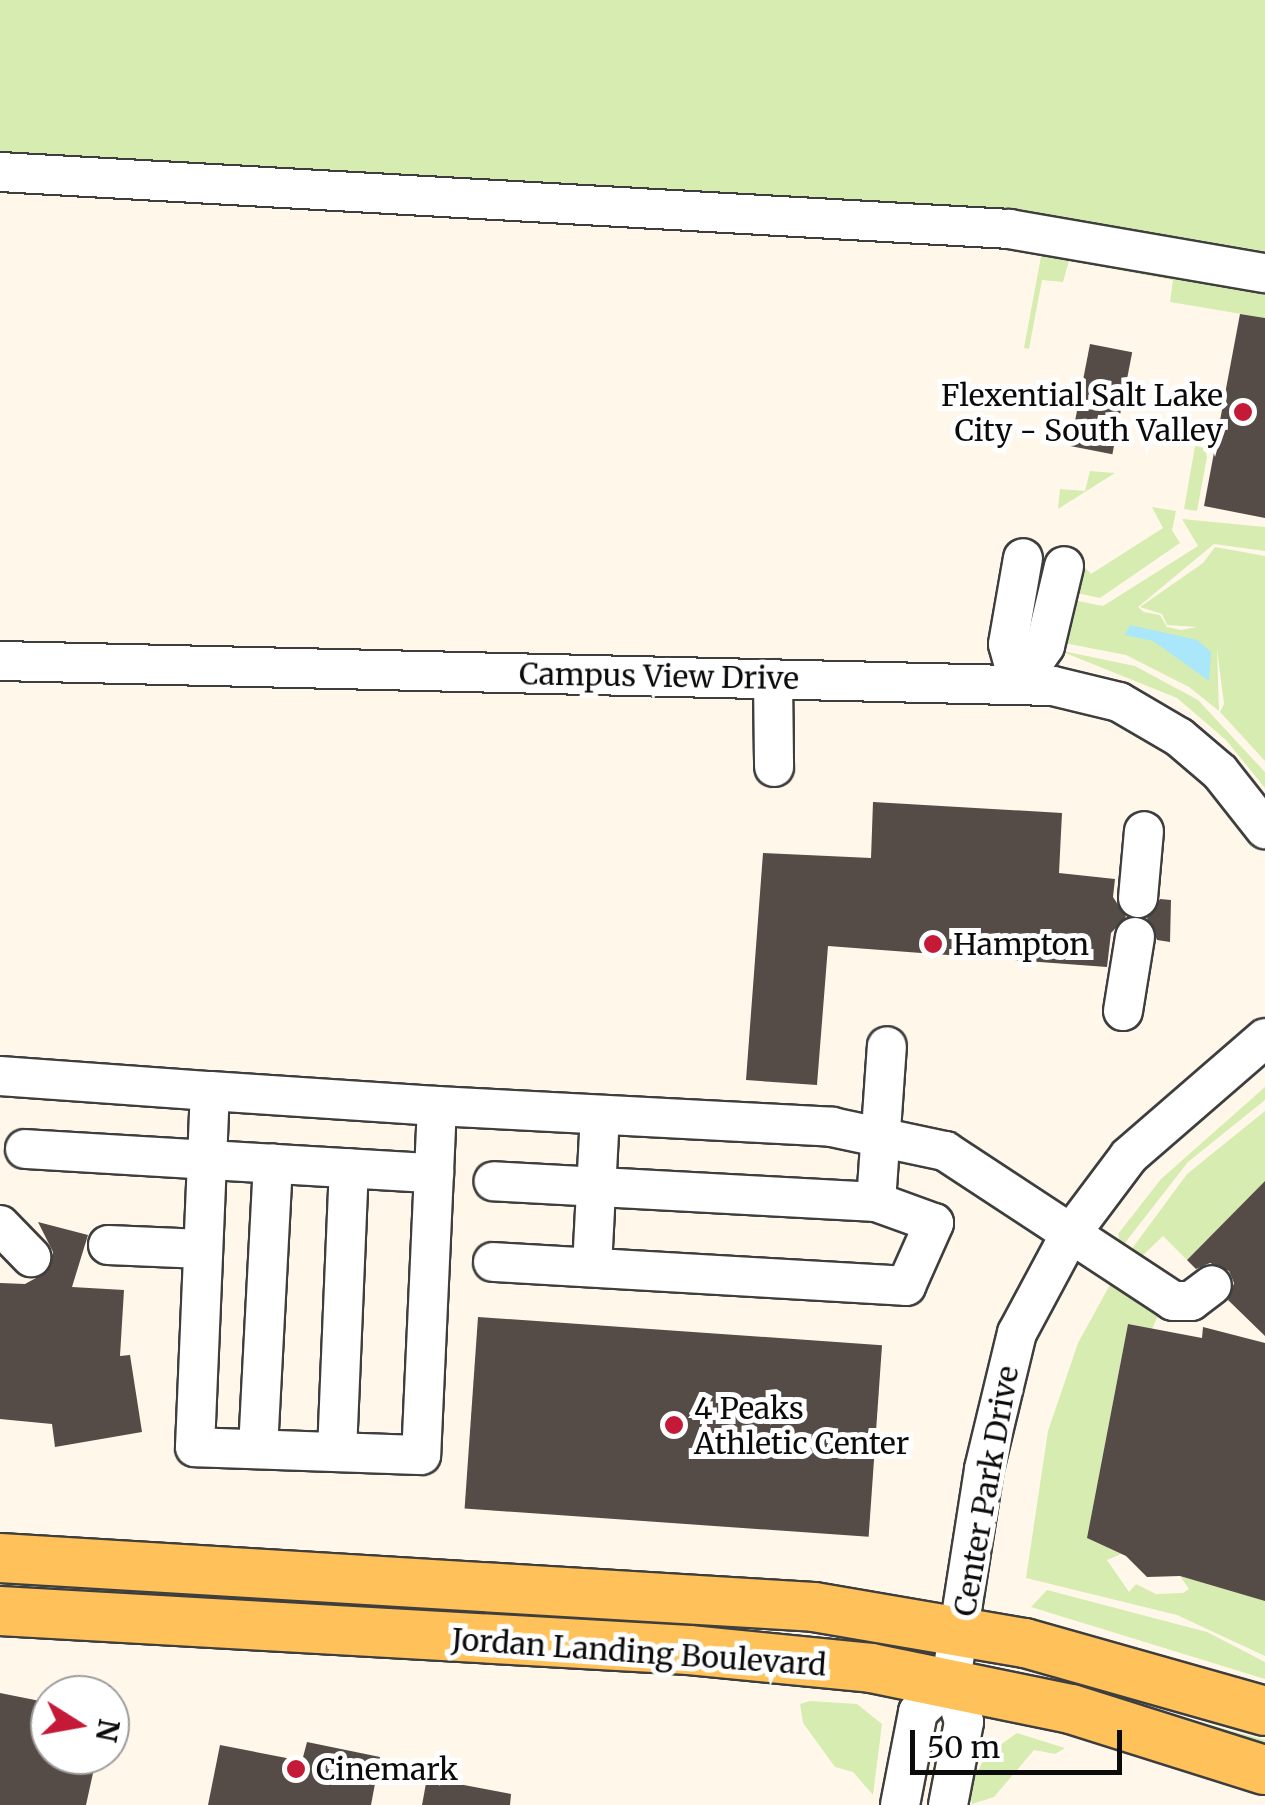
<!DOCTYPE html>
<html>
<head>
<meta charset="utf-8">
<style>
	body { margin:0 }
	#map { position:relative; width:1265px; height:1805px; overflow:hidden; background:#fff8ea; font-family:Merriweather,serif }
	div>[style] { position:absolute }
	.green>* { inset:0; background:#d7ecb1 }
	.water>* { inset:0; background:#aae7fa }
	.building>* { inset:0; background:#554b47; transform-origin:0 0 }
	.roads { filter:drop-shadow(2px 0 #3e3e3e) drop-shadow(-2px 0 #3e3e3e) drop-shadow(0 2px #3e3e3e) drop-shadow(0 -2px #3e3e3e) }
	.minor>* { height:38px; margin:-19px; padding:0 19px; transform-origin:19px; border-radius:19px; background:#fff }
	.major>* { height:48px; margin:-24px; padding:0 24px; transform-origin:24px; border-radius:24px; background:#ffc25a }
	.dots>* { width:28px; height:28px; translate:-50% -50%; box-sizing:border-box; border:5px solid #fff; border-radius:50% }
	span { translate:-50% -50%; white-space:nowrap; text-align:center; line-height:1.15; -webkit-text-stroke:10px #fff; paint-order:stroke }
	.poi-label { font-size:30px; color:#0b0b0b }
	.right { translate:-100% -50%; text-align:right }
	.left { translate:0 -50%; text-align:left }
	.street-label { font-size:30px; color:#0b0b0b }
	.north { position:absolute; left:30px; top:1675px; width:100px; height:100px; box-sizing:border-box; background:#fff; border:2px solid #9d9d9d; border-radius:50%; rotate:101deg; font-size:28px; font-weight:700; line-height:40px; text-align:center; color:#0b0b0b }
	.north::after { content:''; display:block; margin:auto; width:35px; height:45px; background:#c41a38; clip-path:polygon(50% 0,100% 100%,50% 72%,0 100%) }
	.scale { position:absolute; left:910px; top:1730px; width:212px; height:45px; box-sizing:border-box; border:5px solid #0b0b0b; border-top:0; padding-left:12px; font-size:30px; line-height:35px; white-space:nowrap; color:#0b0b0b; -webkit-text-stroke:8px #fff; paint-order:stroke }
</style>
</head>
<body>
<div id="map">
	<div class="green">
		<div style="clip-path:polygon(0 0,1265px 0,1265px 289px,1040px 245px,0 184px)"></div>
		<div style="clip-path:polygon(1042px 251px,1265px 291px,1265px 318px,1170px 302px,1173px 280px,1069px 261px,1063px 282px,1042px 280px,1029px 349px,1024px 348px)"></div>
		<div style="clip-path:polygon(1195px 446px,1205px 448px,1207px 457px,1197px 511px,1184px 509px)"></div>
		<div style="clip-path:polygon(1090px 471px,1115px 473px,1058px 509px,1060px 489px,1085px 491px)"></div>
		<div style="clip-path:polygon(1152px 507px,1176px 511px,1172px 530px,1180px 543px,1100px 598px,1068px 591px,1075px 557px,1091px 574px,1163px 528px)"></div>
		<div style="clip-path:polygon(1182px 519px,1265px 527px,1265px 551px,1214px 544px,1138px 607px,1144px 612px,1160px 615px,1167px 627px,1181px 630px,1197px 627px,1167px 625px,1162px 614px,1140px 607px,1203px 563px,1215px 547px,1265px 556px,1265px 761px,1220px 712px,1224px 704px,1217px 649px,1219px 711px,1189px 687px,1126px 655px,1064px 643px,1073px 600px,1103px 606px,1198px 546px)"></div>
		<div style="clip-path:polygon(1058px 650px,1135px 666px,1198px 700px,1265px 772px,1265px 788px,1226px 740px,1177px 698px)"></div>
		<div style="clip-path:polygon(1265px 1087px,1265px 1100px,1188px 1162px,1121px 1248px,1118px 1234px,1161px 1179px)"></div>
		<div style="clip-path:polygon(1265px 1111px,1265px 1181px,1187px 1260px,1163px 1236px,1137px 1261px,1128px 1254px,1187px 1174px)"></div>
		<div style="clip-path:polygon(1111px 1283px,1159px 1314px,1152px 1329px,1128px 1324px,1087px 1538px,1121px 1554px,1107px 1560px,1129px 1592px,1136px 1584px,1156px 1594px,1183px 1593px,1189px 1589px,1180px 1576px,1265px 1600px,1265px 1656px,1177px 1615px,1026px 1578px,1048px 1431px,1078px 1343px)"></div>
		<div style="clip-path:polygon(1047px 1590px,1207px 1632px,1265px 1662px,1265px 1679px,1031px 1607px)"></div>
		<div style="clip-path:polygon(1032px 1676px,1265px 1740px,1265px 1755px,1029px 1684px)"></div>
		<div style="clip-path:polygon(810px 1701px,857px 1704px,882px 1724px,873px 1795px,853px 1772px,835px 1767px,803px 1723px,800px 1704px)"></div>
		<div style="clip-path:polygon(1017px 1733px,1065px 1748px,1055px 1754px,1034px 1750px,994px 1797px,972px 1804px,969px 1789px,986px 1755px)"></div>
	</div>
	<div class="water">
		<div style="clip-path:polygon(1130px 625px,1197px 640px,1211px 652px,1209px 681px,1153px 641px,1125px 635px)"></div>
	</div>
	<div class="building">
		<div style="clip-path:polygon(1240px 314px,1265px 318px,1265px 518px,1204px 506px)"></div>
		<div style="left:1090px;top:344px;width:43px;height:104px;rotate:11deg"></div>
		<div style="clip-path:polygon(873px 802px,1062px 813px,1059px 873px,1115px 879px,1113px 897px,1126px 917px,1111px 933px,1107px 967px,828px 946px,817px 1085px,746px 1080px,763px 853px,871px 858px)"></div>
		<div style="clip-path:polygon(1160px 899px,1171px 900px,1170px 942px,1157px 940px,1147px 918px)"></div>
		<div style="clip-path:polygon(1265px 1181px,1265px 1336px,1228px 1300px,1234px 1283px,1229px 1271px,1210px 1263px,1196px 1269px,1187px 1260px)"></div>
		<div style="clip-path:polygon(38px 1222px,88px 1235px,72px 1287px,124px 1290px,120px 1356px,130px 1355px,142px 1432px,55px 1447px,52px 1424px,0 1419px,0 1283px,25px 1284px,47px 1272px,53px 1252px)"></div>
		<div style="left:478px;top:1317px;width:405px;height:192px;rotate:4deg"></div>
		<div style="clip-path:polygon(1128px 1324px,1202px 1338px,1203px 1327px,1265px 1343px,1265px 1601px,1180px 1576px,1147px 1577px,1126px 1556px,1087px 1538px)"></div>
		<div style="clip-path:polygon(0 1693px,50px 1703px,50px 1755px,97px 1755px,86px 1805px,0 1805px)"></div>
		<div style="clip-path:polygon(307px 1742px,380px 1757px,371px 1805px,208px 1805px,220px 1745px,302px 1761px)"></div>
		<div style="clip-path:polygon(427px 1778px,511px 1794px,510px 1805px,422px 1805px)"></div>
	</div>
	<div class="roads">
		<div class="minor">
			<div style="left:0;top:172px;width:1011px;rotate:3.23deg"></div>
			<div style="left:1009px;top:229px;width:260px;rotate:9.8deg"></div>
			<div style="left:0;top:661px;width:1053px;rotate:1.36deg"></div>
			<div style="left:1053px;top:686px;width:68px;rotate:13.6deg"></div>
			<div style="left:1119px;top:702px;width:69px;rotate:30.3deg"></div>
			<div style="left:1179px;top:737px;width:54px;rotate:40.5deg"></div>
			<div style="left:1220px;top:772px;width:73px;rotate:51.7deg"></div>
			<div style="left:773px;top:679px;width:88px;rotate:89.3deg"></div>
			<div style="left:1019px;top:684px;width:41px;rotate:-105.4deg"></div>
			<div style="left:1008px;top:644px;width:87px;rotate:-80.1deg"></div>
			<div style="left:1019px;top:684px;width:46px;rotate:-55.6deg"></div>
			<div style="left:1045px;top:646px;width:82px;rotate:-76.6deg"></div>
			<div style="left:1138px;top:898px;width:67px;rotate:-84.9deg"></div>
			<div style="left:1123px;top:1011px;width:75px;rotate:-80.8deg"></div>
			<div style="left:0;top:1076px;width:211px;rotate:4.1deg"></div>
			<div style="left:210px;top:1091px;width:227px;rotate:3.8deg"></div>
			<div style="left:437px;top:1106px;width:349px;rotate:92.6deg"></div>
			<div style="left:421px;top:1455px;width:226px;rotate:-178deg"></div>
			<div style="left:195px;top:1447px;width:356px;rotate:-87.6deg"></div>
			<div style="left:437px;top:1106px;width:396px;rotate:3deg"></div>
			<div style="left:832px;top:1127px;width:116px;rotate:12deg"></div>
			<div style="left:945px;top:1151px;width:273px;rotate:33.3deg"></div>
			<div style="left:1173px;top:1301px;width:18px"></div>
			<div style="left:1191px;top:1301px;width:26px;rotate:-37deg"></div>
			<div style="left:25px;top:1149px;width:410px;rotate:3.4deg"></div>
			<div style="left:876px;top:1202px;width:156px;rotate:-86deg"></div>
			<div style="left:0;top:1225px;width:45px;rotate:45.9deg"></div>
			<div style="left:108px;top:1245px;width:95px;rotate:2.4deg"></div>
			<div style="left:493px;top:1262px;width:414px;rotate:3.3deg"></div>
			<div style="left:906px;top:1286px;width:69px;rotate:-66deg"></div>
			<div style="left:934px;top:1223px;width:62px;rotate:-160.1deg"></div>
			<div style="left:876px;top:1202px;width:383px;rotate:-176.9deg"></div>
			<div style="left:592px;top:1267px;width:152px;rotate:-87deg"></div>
			<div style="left:258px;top:1449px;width:286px;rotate:-87deg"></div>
			<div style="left:337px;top:1452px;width:284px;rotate:-87.6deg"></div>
			<div style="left:900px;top:1805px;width:95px;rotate:-79deg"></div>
			<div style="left:918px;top:1712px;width:46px;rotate:-44.1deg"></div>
			<div style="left:948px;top:1805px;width:85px;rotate:-79.1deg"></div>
			<div style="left:964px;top:1722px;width:44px;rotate:-107.2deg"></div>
			<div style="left:951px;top:1680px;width:214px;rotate:-81.1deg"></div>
			<div style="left:984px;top:1469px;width:140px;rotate:-76.4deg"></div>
			<div style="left:1017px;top:1333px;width:110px;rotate:-61.8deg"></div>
			<div style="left:1069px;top:1236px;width:100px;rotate:-53.1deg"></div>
			<div style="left:1129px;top:1156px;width:180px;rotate:-40.9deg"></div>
		</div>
		<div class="major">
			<div style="left:0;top:1558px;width:815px;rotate:3.44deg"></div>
			<div style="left:814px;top:1607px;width:214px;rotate:9.7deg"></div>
			<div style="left:1025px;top:1643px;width:249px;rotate:15.8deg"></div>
			<div style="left:0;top:1611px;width:690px;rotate:3.24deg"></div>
			<div style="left:689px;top:1650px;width:183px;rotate:5.6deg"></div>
			<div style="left:871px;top:1668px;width:204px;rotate:11.6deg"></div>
			<div style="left:1071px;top:1709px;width:203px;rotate:17.5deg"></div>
		</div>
	</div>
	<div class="dots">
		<div style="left:1243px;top:412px;background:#c41a38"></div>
		<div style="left:933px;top:944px;background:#c41a38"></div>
		<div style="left:674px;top:1425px;background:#c41a38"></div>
		<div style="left:296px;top:1769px;background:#c41a38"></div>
	</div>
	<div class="poi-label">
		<span class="right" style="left:1223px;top:412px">Flexential Salt Lake<br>City - South Valley</span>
		<span class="left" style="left:953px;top:944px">Hampton</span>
		<span class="left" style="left:694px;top:1425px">4 Peaks<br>Athletic Center</span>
		<span class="left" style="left:316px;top:1769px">Cinemark</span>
	</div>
	<div class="street-label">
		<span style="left:659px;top:676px;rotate:1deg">Campus View Drive</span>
		<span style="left:986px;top:1491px;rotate:-80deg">Center Park Drive</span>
		<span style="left:639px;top:1652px;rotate:4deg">Jordan Landing Boulevard</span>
	</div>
	<div class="north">N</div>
	<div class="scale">50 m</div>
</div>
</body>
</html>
